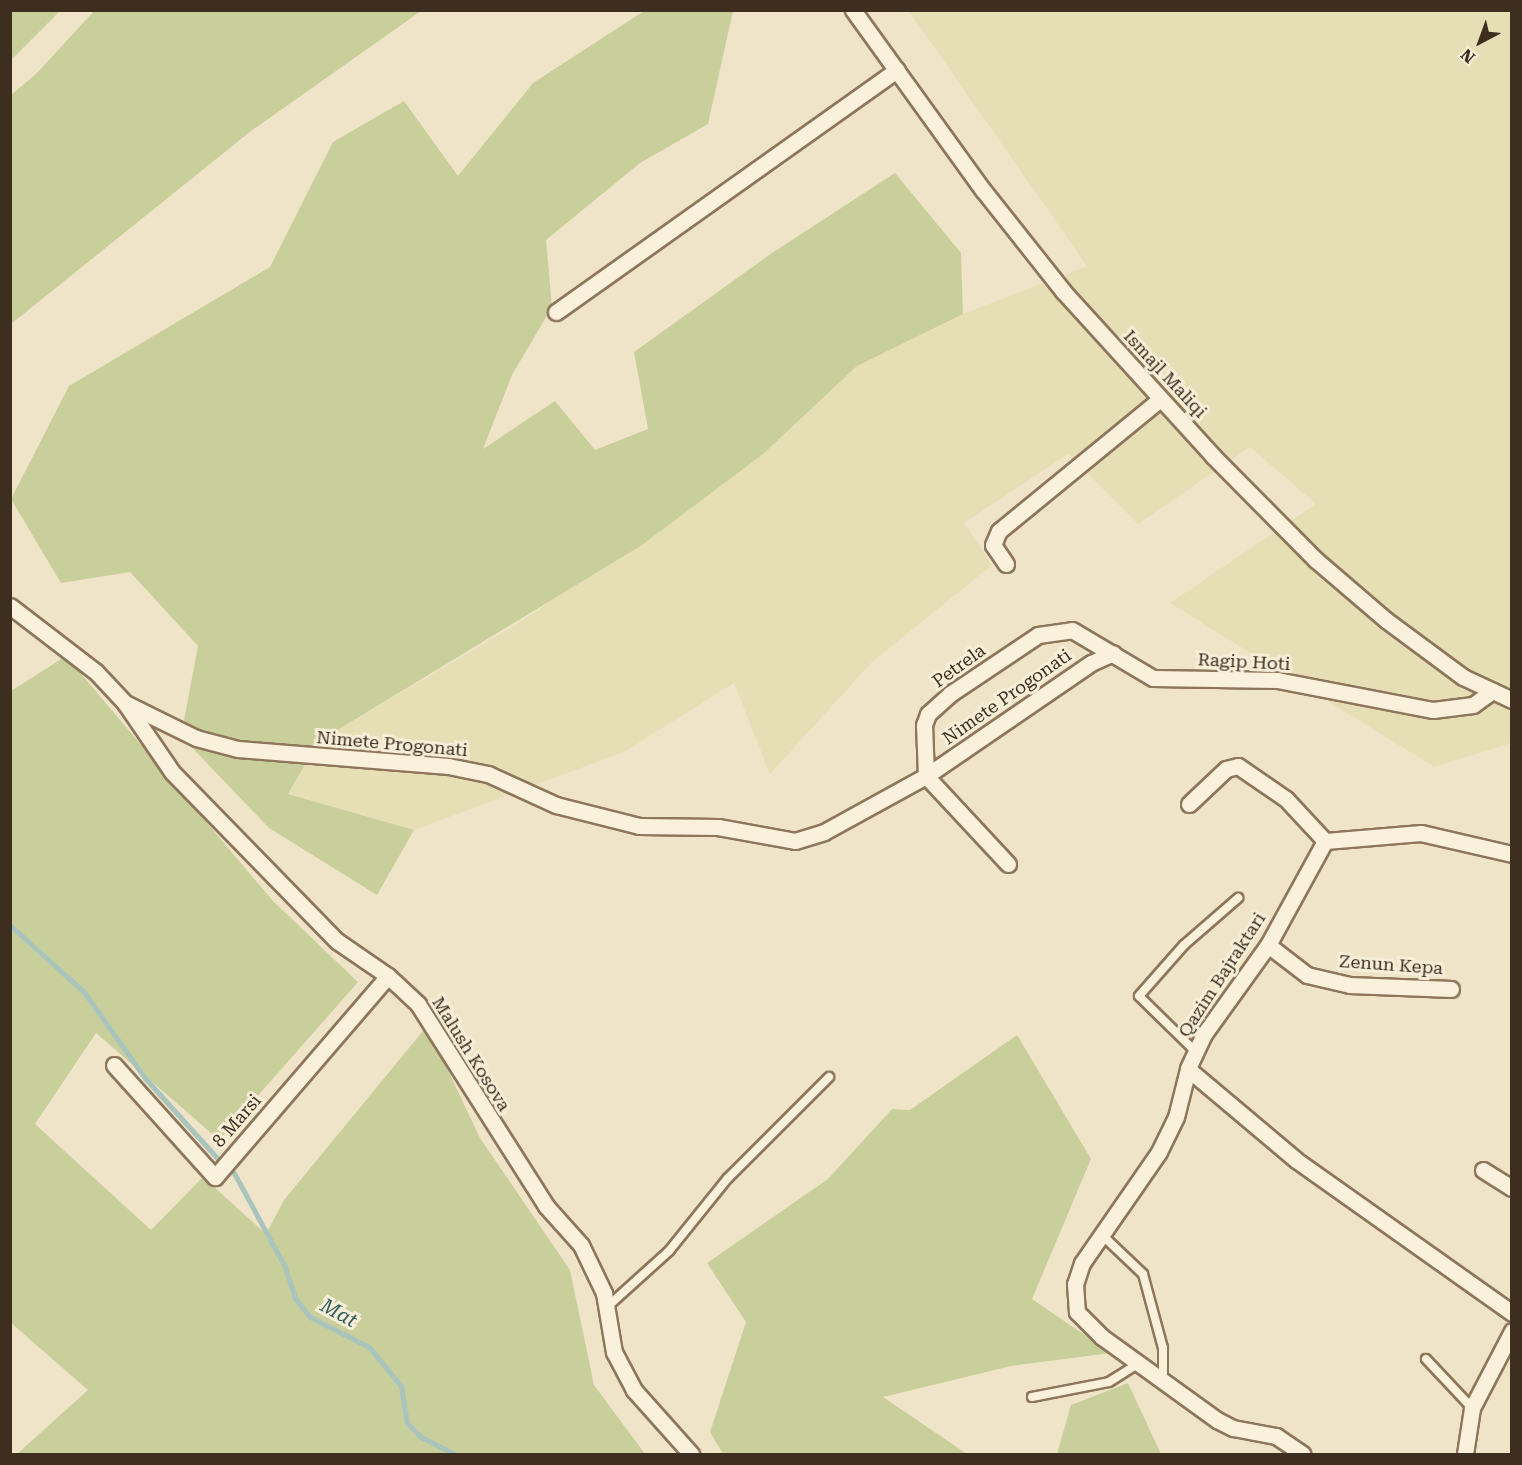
<!DOCTYPE html>
<html>
<head>
<meta charset="utf-8">
<style>
	body { margin:0 }
	#map { position:relative; width:1522px; height:1465px; overflow:hidden; background:#f0e4c8; font-family:"Roboto Serif",serif }
	div>[style] { position:absolute }
	.farmland>* { inset:0; background:#e6deb5 }
	.green>* { inset:0; background:#c9cf9b }
	.stream>* { height:5px; margin:-2.5px; padding:0 2.5px; transform-origin:2.5px; border-radius:2.5px; background:#a9c4bc }
	.roads { filter:drop-shadow(2px 0 #8d765c) drop-shadow(-2px 0 #8d765c) drop-shadow(0 2px #8d765c) drop-shadow(0 -2px #8d765c) }
	.service>* { height:8px; margin:-4px; padding:0 4px; transform-origin:4px; border-radius:4px; background:#faf1dc }
	.minor>* { height:15px; margin:-7.5px; padding:0 7.5px; transform-origin:7.5px; border-radius:7.5px; background:#faf1dc }
	span { translate:-50% -50%; white-space:nowrap; text-align:center; line-height:1.15; -webkit-text-stroke:6px #f7eed8; paint-order:stroke }
	.street-label { font-size:18px; color:#3d2e20 }
	.water-label { font-size:20px; color:#2f5d5a; font-style:italic }
	.frame { position:absolute; inset:0; border:12px solid #3d2e20; pointer-events:none }
	.north { position:absolute; left:1450px; top:12px; width:60px; height:60px; -webkit-text-stroke:4px #f7eed8; paint-order:stroke; rotate:221deg; font-size:16px; font-weight:700; line-height:24px; text-align:center; color:#3d2e20 }
	.north::after { content:''; display:block; margin:auto; width:21px; height:27px; background:#3d2e20; clip-path:polygon(50% 0,100% 100%,50% 72%,0 100%) }
</style>
</head>
<body>
<div id="map">
	<div class="farmland">
		<div style="clip-path:polygon(909px 11px,1511px 11px,1511px 743px,1434px 767px,1170px 603px,1316px 504px,1250px 447px,1138px 524px,1068px 454px,964px 523px,992px 565px,871px 663px,770px 774px,734px 683px,624px 752px,414px 830px,288px 794px,318px 742px,522px 621px,763px 454px,857px 366px,963px 314px,1087px 266px)"></div>
	</div>
	<div class="green">
		<div style="clip-path:polygon(11px 10px,60px 10px,60px 11px,11px 60px)"></div>
		<div style="clip-path:polygon(94px 11px,94px 10px,421px 11px,251px 131px,11px 324px,11px 95px,37px 73px)"></div>
		<div style="clip-path:polygon(644px 11px,733px 11px,708px 124px,640px 163px,546px 240px,552px 307px,512px 375px,483px 449px,555px 401px,595px 450px,648px 429px,634px 352px,772px 253px,895px 173px,961px 253px,963px 314px,857px 366px,763px 454px,642px 545px,318px 742px,288px 794px,414px 830px,377px 895px,269px 828px,181px 736px,198px 646px,130px 572px,61px 583px,11px 499px,69px 386px,270px 267px,333px 142px,404px 101px,458px 176px,533px 83px)"></div>
		<div style="clip-path:polygon(66px 656px,273px 901px,358px 982px,219px 1140px,96px 1033px,35px 1124px,151px 1230px,203px 1177px,266px 1234px,284px 1200px,427px 1026px,480px 1138px,570px 1270px,594px 1385px,645px 1454px,17px 1454px,88px 1390px,11px 1323px,11px 691px)"></div>
		<div style="clip-path:polygon(1017px 1035px,1091px 1159px,1032px 1299px,1111px 1353px,1011px 1366px,883px 1397px,967px 1454px,723px 1454px,710px 1432px,746px 1322px,707px 1263px,828px 1179px,892px 1109px,910px 1110px)"></div>
		<div style="clip-path:polygon(1128px 1383px,1161px 1454px,1057px 1454px,1071px 1405px)"></div>
	</div>
	<div class="stream">
		<div style="left:10px;top:925px;width:100px;rotate:42.2deg"></div>
		<div style="left:84px;top:992px;width:105px;rotate:54.7deg"></div>
		<div style="left:145px;top:1078px;width:108px;rotate:48deg"></div>
		<div style="left:234px;top:1173px;width:107px;rotate:61.5deg"></div>
		<div style="left:285px;top:1267px;width:33px;rotate:72deg"></div>
		<div style="left:295px;top:1298px;width:24px;rotate:52deg"></div>
		<div style="left:310px;top:1317px;width:66px;rotate:27deg"></div>
		<div style="left:369px;top:1347px;width:50px;rotate:50.6deg"></div>
		<div style="left:401px;top:1386px;width:37px;rotate:81deg"></div>
		<div style="left:407px;top:1423px;width:20px;rotate:45deg"></div>
		<div style="left:421px;top:1437px;width:37px;rotate:27deg"></div>
	</div>
	<div class="roads">
		<div class="service">
			<div style="left:1194px;top:1050px;width:77px;rotate:-135.5deg"></div>
			<div style="left:1139px;top:996px;width:68px;rotate:-48.6deg"></div>
			<div style="left:1184px;top:945px;width:72px;rotate:-41deg"></div>
			<div style="left:1101px;top:1234px;width:58px;rotate:43.6deg"></div>
			<div style="left:1143px;top:1274px;width:77px;rotate:74.9deg"></div>
			<div style="left:1163px;top:1348px;width:32px;rotate:90deg"></div>
			<div style="left:607px;top:1307px;width:84px;rotate:-42.1deg"></div>
			<div style="left:669px;top:1251px;width:94px;rotate:-51.1deg"></div>
			<div style="left:728px;top:1178px;width:143px;rotate:-45deg"></div>
			<div style="left:1426px;top:1359px;width:67px;rotate:46.8deg"></div>
			<div style="left:1032px;top:1397px;width:78px;rotate:-11deg"></div>
			<div style="left:1109px;top:1382px;width:34px;rotate:-32deg"></div>
		</div>
		<div class="minor">
			<div style="left:853px;top:10px;width:222px;rotate:54.2deg"></div>
			<div style="left:983px;top:190px;width:129px;rotate:51.6deg"></div>
			<div style="left:1063px;top:291px;width:223px;rotate:47.7deg"></div>
			<div style="left:1213px;top:456px;width:146px;rotate:45.3deg"></div>
			<div style="left:1316px;top:560px;width:92px;rotate:40.6deg"></div>
			<div style="left:1386px;top:620px;width:96px;rotate:36.5deg"></div>
			<div style="left:1463px;top:677px;width:54px;rotate:25.1deg"></div>
			<div style="left:556px;top:312px;width:418px;rotate:-35.4deg"></div>
			<div style="left:1006px;top:564px;width:23px;rotate:-124deg"></div>
			<div style="left:993px;top:545px;width:15px;rotate:-67deg"></div>
			<div style="left:999px;top:531px;width:208px;rotate:-39.3deg"></div>
			<div style="left:10px;top:606px;width:108px;rotate:37.5deg"></div>
			<div style="left:96px;top:672px;width:42px;rotate:46.9deg"></div>
			<div style="left:125px;top:703px;width:83px;rotate:55.7deg"></div>
			<div style="left:172px;top:772px;width:236px;rotate:45.7deg"></div>
			<div style="left:337px;top:941px;width:62px;rotate:34.5deg"></div>
			<div style="left:388px;top:976px;width:41px;rotate:43deg"></div>
			<div style="left:418px;top:1004px;width:239px;rotate:57.6deg"></div>
			<div style="left:546px;top:1206px;width:52px;rotate:48.1deg"></div>
			<div style="left:581px;top:1245px;width:53px;rotate:64.4deg"></div>
			<div style="left:604px;top:1293px;width:60px;rotate:80.4deg"></div>
			<div style="left:614px;top:1352px;width:43px;rotate:62.2deg"></div>
			<div style="left:634px;top:1390px;width:86px;rotate:48.3deg"></div>
			<div style="left:125px;top:703px;width:79px;rotate:26.2deg"></div>
			<div style="left:196px;top:738px;width:43px;rotate:14.7deg"></div>
			<div style="left:238px;top:749px;width:211px;rotate:4.6deg"></div>
			<div style="left:448px;top:766px;width:41px;rotate:11.3deg"></div>
			<div style="left:488px;top:774px;width:75px;rotate:24.5deg"></div>
			<div style="left:556px;top:805px;width:86px;rotate:14.2deg"></div>
			<div style="left:639px;top:826px;width:79px;rotate:0.7deg"></div>
			<div style="left:718px;top:827px;width:78px;rotate:10.3deg"></div>
			<div style="left:795px;top:841px;width:30px;rotate:-17deg"></div>
			<div style="left:824px;top:832px;width:116px;rotate:-28.8deg"></div>
			<div style="left:926px;top:776px;width:200px;rotate:-34.4deg"></div>
			<div style="left:1091px;top:663px;width:24px;rotate:-24deg"></div>
			<div style="left:1189px;top:804px;width:51px;rotate:-43.4deg"></div>
			<div style="left:1226px;top:769px;width:12px;rotate:-14deg"></div>
			<div style="left:1238px;top:766px;width:58px;rotate:34.5deg"></div>
			<div style="left:1286px;top:799px;width:57px;rotate:47.1deg"></div>
			<div style="left:1512px;top:854px;width:93px;rotate:-167deg"></div>
			<div style="left:1421px;top:833px;width:96px;rotate:175.2deg"></div>
			<div style="left:1325px;top:841px;width:119px;rotate:118.7deg"></div>
			<div style="left:1268px;top:945px;width:110px;rotate:125.7deg"></div>
			<div style="left:1204px;top:1034px;width:38px;rotate:115deg"></div>
			<div style="left:1188px;top:1069px;width:141px;rotate:40.1deg"></div>
			<div style="left:1296px;top:1160px;width:265px;rotate:35.3deg"></div>
			<div style="left:1008px;top:864px;width:120px;rotate:-133deg"></div>
			<div style="left:926px;top:776px;width:51px;rotate:-92.2deg"></div>
			<div style="left:924px;top:725px;width:12px;rotate:-70deg"></div>
			<div style="left:928px;top:714px;width:30px;rotate:-42deg"></div>
			<div style="left:950px;top:694px;width:106px;rotate:-33.8deg"></div>
			<div style="left:1038px;top:635px;width:34px;rotate:-8deg"></div>
			<div style="left:1072px;top:630px;width:94px;rotate:30.7deg"></div>
			<div style="left:1153px;top:678px;width:124px;rotate:0.9deg"></div>
			<div style="left:1277px;top:680px;width:159px;rotate:10.9deg"></div>
			<div style="left:1433px;top:710px;width:40px;rotate:-7.1deg"></div>
			<div style="left:1473px;top:705px;width:24px;rotate:-36deg"></div>
			<div style="left:1268px;top:945px;width:49px;rotate:37.6deg"></div>
			<div style="left:1307px;top:975px;width:44px;rotate:13.1deg"></div>
			<div style="left:1350px;top:985px;width:101px;rotate:2.3deg"></div>
			<div style="left:114px;top:1065px;width:151px;rotate:48deg"></div>
			<div style="left:215px;top:1177px;width:265px;rotate:-49.3deg"></div>
			<div style="left:1188px;top:1069px;width:49px;rotate:104deg"></div>
			<div style="left:1176px;top:1117px;width:39px;rotate:116deg"></div>
			<div style="left:1159px;top:1152px;width:135px;rotate:124.7deg"></div>
			<div style="left:1082px;top:1263px;width:22px;rotate:108deg"></div>
			<div style="left:1075px;top:1284px;width:28px;rotate:86deg"></div>
			<div style="left:1077px;top:1312px;width:35px;rotate:45deg"></div>
			<div style="left:1102px;top:1337px;width:142px;rotate:35.8deg"></div>
			<div style="left:1217px;top:1420px;width:18px;rotate:27deg"></div>
			<div style="left:1233px;top:1428px;width:44px;rotate:10.5deg"></div>
			<div style="left:1276px;top:1436px;width:32px;rotate:34deg"></div>
			<div style="left:1483px;top:1170px;width:34px;rotate:32deg"></div>
			<div style="left:1465px;top:1454px;width:47px;rotate:-81.3deg"></div>
			<div style="left:1472px;top:1408px;width:87px;rotate:-62.5deg"></div>
		</div>
	</div>
	<div class="street-label">
		<span style="left:1165px;top:374px;rotate:47deg">Ismajl Maliqi</span>
		<span style="left:1244px;top:662px;rotate:3deg">Ragip Hoti</span>
		<span style="left:959px;top:666px;rotate:-36deg">Petrela</span>
		<span style="left:1007px;top:697px;rotate:-35deg">Nimete Progonati</span>
		<span style="left:392px;top:744px;rotate:5deg">Nimete Progonati</span>
		<span style="left:1391px;top:965px;rotate:4deg">Zenun Kepa</span>
		<span style="left:1222px;top:975px;rotate:-57deg">Qazim Bajraktari</span>
		<span style="left:471px;top:1054px;rotate:58deg">Malush Kosova</span>
		<span style="left:237px;top:1121px;rotate:-49deg">8 Marsi</span>
	</div>
	<div class="water-label">
		<span style="left:339px;top:1313px;rotate:29deg">Mat</span>
	</div>
	<div class="frame"></div>
	<div class="north">N</div>
</div>
</body>
</html>
